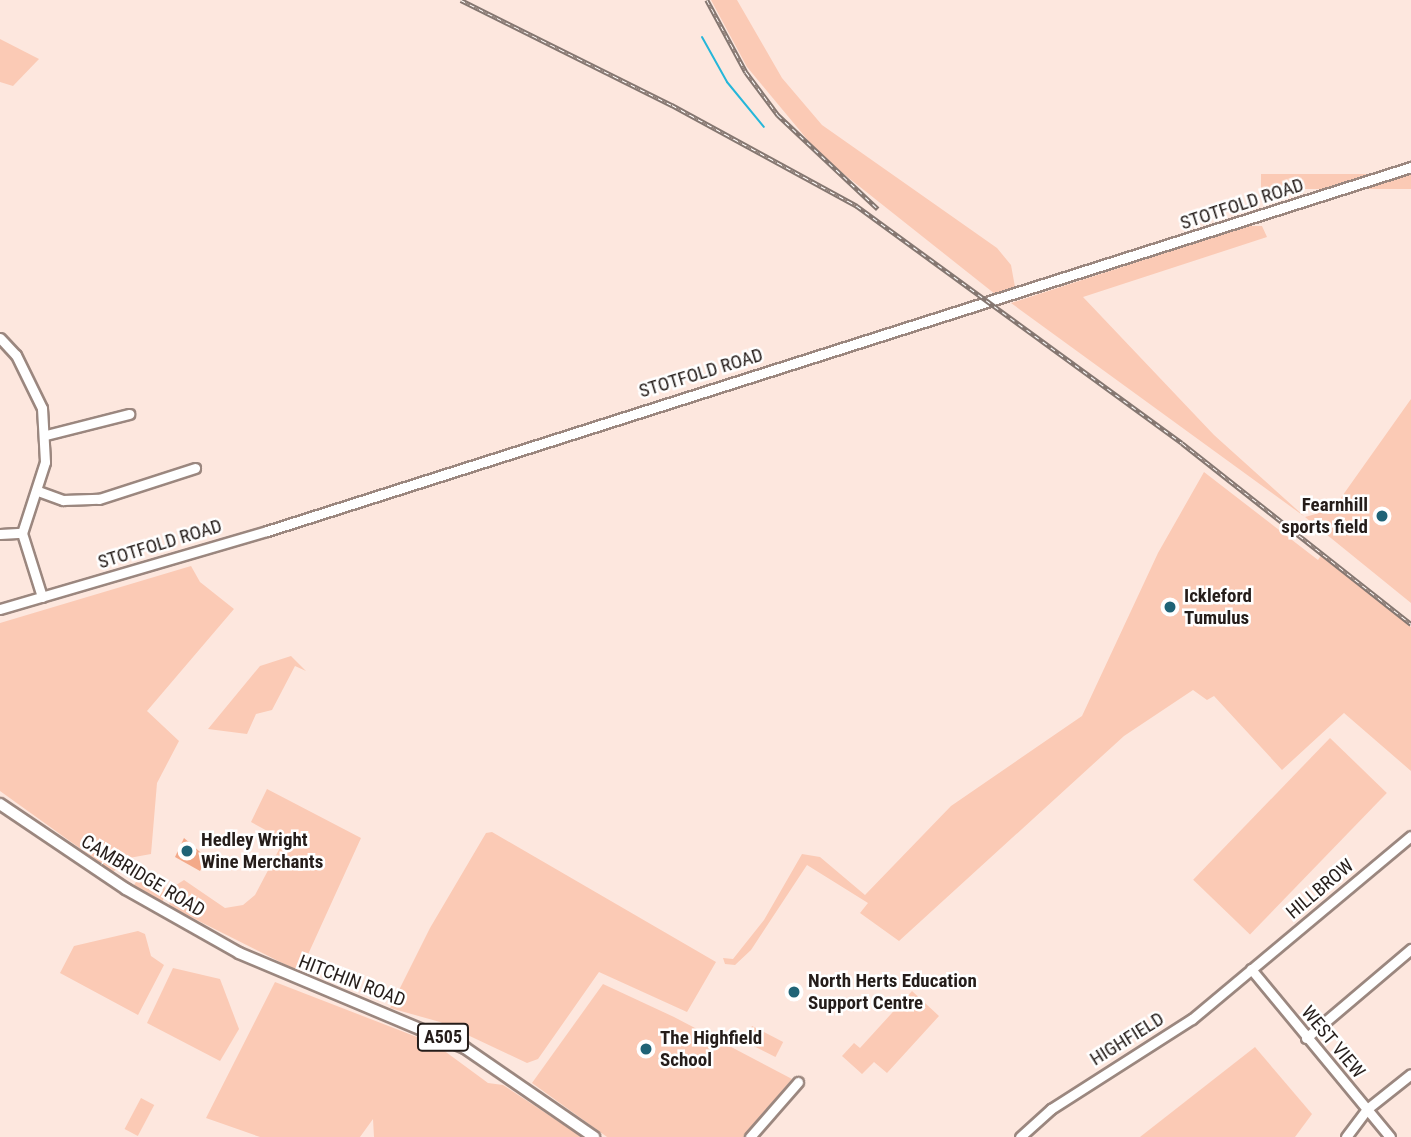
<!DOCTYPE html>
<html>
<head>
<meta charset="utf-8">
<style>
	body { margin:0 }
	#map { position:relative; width:1411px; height:1137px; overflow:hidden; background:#fde7de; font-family:"Roboto Condensed",sans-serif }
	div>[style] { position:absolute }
	.green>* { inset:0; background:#fbcab5; transform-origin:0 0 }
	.stream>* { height:2px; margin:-1px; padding:0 1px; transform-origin:1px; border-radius:1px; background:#26b6d9 }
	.building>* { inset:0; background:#f3a989 }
	.roads { filter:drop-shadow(2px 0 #9b877f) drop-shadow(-2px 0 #9b877f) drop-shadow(0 2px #9b877f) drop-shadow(0 -2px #9b877f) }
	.minor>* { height:9px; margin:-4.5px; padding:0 4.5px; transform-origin:4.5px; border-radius:4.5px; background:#fff }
	.major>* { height:10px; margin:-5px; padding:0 5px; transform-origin:5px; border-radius:5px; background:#fff }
	.rail>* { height:4.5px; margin-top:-2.25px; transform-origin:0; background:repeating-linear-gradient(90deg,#fff 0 5px,#857771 0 10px); box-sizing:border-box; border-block:2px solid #857771 }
	.dots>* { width:19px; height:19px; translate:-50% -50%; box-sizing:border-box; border:4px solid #fff; border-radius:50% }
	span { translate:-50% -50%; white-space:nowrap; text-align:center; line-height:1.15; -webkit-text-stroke:5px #fff; paint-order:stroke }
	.shield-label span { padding:2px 5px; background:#fff; border:2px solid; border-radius:5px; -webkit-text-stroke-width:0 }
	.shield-label { font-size:18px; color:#251d1a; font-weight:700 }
	.street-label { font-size:19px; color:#251d1a }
	.poi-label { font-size:19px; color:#251d1a; font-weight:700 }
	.right { translate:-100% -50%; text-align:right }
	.left { translate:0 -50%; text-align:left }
</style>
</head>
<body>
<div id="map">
	<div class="green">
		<div style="clip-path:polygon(711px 0,737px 0,782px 78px,822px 125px,997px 248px,1011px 265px,1015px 287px,995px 294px,821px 156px,747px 67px)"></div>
		<div style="clip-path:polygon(0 39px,39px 59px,13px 86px,0 82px)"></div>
		<div style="left:1411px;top:174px;width:15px;height:150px;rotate:90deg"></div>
		<div style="clip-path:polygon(1248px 226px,1262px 226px,1267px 237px,1083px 297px,1214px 435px,1305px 517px,1333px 509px,1411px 399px,1411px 603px,1305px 517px,1011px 303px)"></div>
		<div style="clip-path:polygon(1204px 472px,1318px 560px,1322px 554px,1411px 627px,1411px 771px,1344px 713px,1282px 770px,1214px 696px,1207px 700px,1193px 690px,1124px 736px,899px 941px,860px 913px,868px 903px,807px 865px,751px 950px,735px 965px,725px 964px,723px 958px,733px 959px,764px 920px,802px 854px,820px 857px,865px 895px,951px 806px,1082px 716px,1158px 553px)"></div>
		<div style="clip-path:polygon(191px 566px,200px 582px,234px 609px,147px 711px,179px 741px,157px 783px,151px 854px,129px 858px,113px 872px,0 791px,0 623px)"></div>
		<div style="clip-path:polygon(291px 656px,306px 671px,295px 666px,272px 710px,256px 714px,247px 734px,208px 729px,260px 666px)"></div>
		<div style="left:1330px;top:738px;width:79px;height:197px;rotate:44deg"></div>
		<div style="clip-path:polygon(267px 789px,361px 838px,300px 972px,169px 906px,173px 887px,184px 880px,225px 908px,243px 905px,255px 895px,284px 840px,251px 822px)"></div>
		<div style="clip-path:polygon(492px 832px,716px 962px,687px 1012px,599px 972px,538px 1059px,527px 1063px,440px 1022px,390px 1008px,430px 928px,486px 833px)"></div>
		<div style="clip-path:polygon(156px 875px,166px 889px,162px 904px,132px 888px,140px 876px)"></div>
		<div style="clip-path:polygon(138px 931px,145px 934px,151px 956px,164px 965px,138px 1015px,60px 973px,74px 946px)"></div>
		<div style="clip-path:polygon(173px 968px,220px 979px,239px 1029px,220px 1061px,147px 1023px)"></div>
		<div style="clip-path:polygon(275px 982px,435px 1044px,488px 1083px,503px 1085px,582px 1137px,374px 1137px,373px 1119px,360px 1137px,260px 1137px,206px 1118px)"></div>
		<div style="clip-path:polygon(603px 984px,674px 1017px,792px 1079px,743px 1137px,607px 1137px,532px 1083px)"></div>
		<div style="clip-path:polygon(912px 991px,939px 1016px,887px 1073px,874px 1062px,862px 1074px,842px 1056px,854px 1043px,860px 1048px)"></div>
		<div style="left:752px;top:1026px;width:35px;height:17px;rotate:27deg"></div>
		<div style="clip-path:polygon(1255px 1047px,1312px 1114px,1295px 1137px,1140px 1137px)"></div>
		<div style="left:141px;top:1098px;width:15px;height:35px;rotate:28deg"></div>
	</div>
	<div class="stream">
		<div style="left:702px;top:37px;width:51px;rotate:60.9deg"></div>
		<div style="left:727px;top:82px;width:58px;rotate:50.6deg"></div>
	</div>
	<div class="building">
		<div style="clip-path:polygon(184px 838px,207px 858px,200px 871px,175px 857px)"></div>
	</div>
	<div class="roads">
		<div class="minor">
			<div style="left:0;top:338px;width:23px;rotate:47deg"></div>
			<div style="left:16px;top:355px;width:59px;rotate:63.9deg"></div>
			<div style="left:42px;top:408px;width:54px;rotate:86.8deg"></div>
			<div style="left:45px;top:462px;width:75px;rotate:107.9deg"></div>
			<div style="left:22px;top:533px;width:67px;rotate:72.6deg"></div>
			<div style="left:46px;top:435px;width:86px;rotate:-14.2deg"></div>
			<div style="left:38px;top:491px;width:27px;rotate:20deg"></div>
			<div style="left:63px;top:500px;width:36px;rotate:-2deg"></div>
			<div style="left:99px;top:499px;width:101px;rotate:-17.9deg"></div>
			<div style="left:0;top:534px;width:22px;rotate:-3deg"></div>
			<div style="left:0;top:609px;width:278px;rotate:-16.3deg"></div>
			<div style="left:267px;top:531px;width:1201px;rotate:-17.65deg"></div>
			<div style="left:1251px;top:969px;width:218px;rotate:50.4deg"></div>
			<div style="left:1306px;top:1038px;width:138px;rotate:-40.3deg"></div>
			<div style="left:750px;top:1137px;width:73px;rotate:-48.9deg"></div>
			<div style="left:1020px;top:1137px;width:42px;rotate:-42.1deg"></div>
			<div style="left:1051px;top:1109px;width:167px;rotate:-32.6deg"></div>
			<div style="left:1192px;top:1019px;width:285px;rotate:-39.9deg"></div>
			<div style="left:1346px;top:1137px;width:35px;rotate:-53deg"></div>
			<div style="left:1367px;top:1109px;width:56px;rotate:-38.5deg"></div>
		</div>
		<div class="major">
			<div style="left:0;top:804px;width:152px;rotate:34deg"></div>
			<div style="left:126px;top:889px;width:130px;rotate:29.5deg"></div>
			<div style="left:239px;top:953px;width:245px;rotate:22.8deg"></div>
			<div style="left:465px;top:1048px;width:157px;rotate:34.6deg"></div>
		</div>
	</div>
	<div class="rail">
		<div style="left:461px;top:0;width:236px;rotate:26.5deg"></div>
		<div style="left:672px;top:105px;width:211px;rotate:28.6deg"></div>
		<div style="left:857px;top:206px;width:402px;rotate:36.1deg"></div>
		<div style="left:1182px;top:443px;width:292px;rotate:38.3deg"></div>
		<div style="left:707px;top:0;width:82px;rotate:61.6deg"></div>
		<div style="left:746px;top:72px;width:54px;rotate:53.3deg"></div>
		<div style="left:778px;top:115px;width:137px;rotate:43.2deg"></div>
	</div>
	<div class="dots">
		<div style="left:1382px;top:516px;background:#206376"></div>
		<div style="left:1170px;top:607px;background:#206376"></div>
		<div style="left:187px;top:851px;background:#206376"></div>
		<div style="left:794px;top:992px;background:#206376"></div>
		<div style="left:646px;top:1049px;background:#206376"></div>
	</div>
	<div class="shield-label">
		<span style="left:443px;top:1037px">A505</span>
	</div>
	<div class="street-label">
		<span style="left:1242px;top:204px;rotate:-18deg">STOTFOLD ROAD</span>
		<span style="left:701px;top:373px;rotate:-17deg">STOTFOLD ROAD</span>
		<span style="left:160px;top:544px;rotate:-17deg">STOTFOLD ROAD</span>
		<span style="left:143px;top:876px;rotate:31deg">CAMBRIDGE ROAD</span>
		<span style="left:1320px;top:889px;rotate:-40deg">HILLBROW</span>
		<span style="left:352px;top:981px;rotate:21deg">HITCHIN ROAD</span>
		<span style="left:1127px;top:1039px;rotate:-32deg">HIGHFIELD</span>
		<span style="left:1333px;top:1042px;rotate:50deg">WEST VIEW</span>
	</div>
	<div class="poi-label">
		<span class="right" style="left:1368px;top:516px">Fearnhill<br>sports field</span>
		<span class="left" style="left:1184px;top:607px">Ickleford<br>Tumulus</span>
		<span class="left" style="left:201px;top:851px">Hedley Wright<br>Wine Merchants</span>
		<span class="left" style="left:808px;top:992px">North Herts Education<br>Support Centre</span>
		<span class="left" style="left:660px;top:1049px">The Highfield<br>School</span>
	</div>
</div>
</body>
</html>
